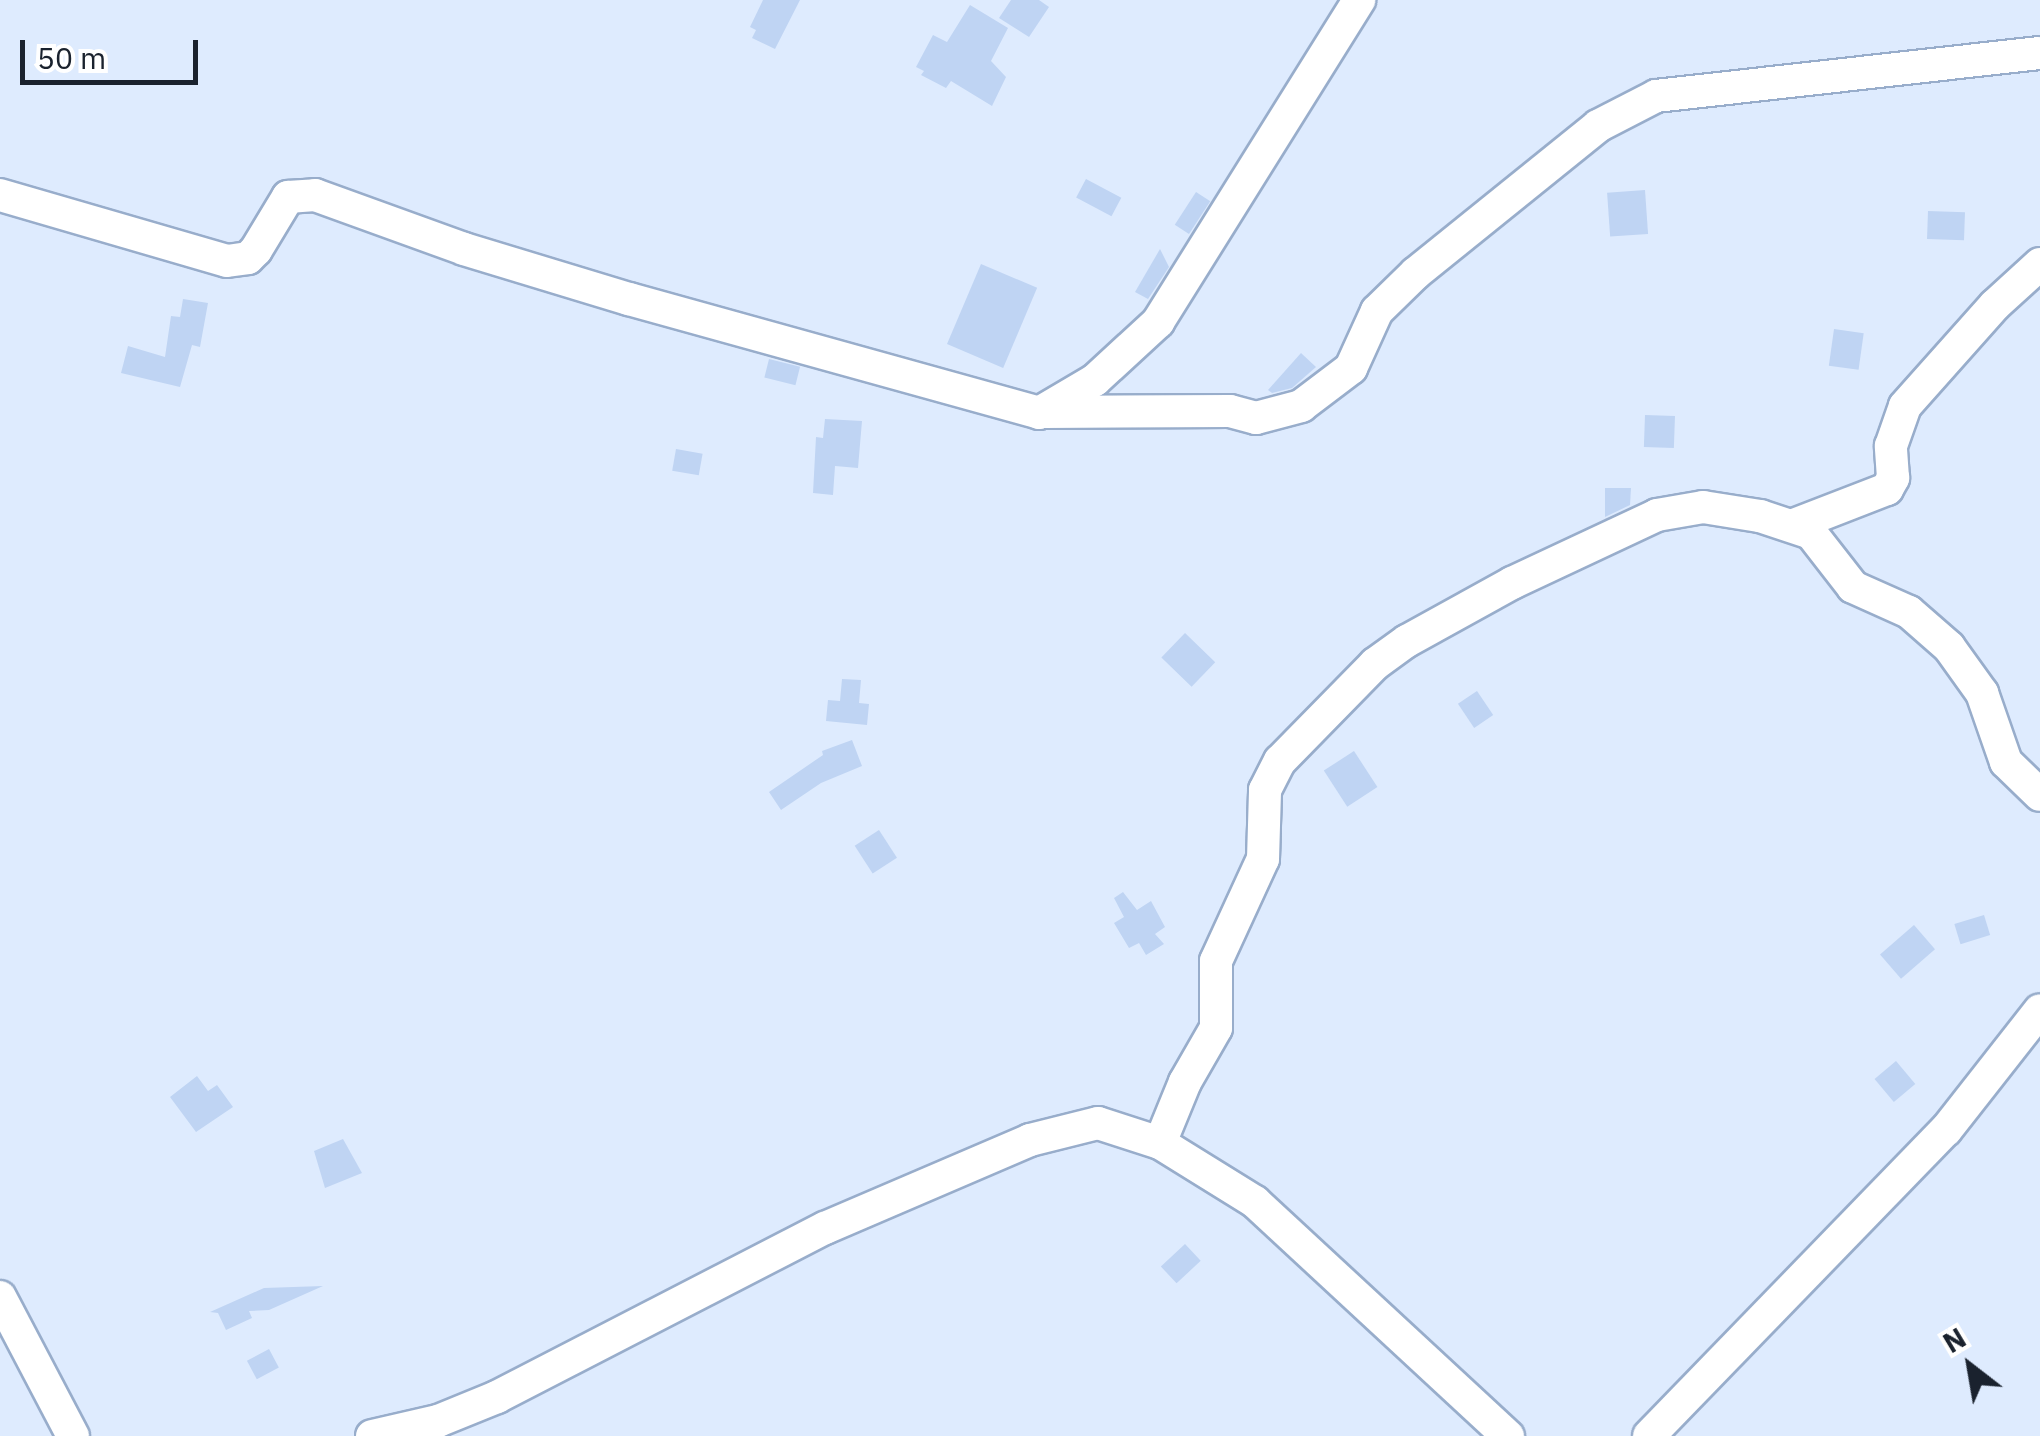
<!DOCTYPE html>
<html>
<head>
<meta charset="utf-8">
<style>
	body { margin:0 }
	#map { position:relative; width:2040px; height:1436px; overflow:hidden; background:#deebfe; font-family:"IBM Plex Sans",sans-serif }
	div>[style] { position:absolute }
	.building>* { inset:0; background:#bfd4f3; transform-origin:0 0 }
	.roads { filter:drop-shadow(2px 0 #98adcb) drop-shadow(-2px 0 #98adcb) drop-shadow(0 2px #98adcb) drop-shadow(0 -2px #98adcb) }
	.minor>* { height:32px; margin:-16px; padding:0 16px; transform-origin:16px; border-radius:16px; background:#fff }
	span { translate:-50% -50%; white-space:nowrap; text-align:center; line-height:1.15; -webkit-text-stroke:8px #fff; paint-order:stroke }
	.north { position:absolute; left:1920px; top:1316px; width:100px; height:100px; -webkit-text-stroke:8px #fff; paint-order:stroke; rotate:329deg; font-size:28px; font-weight:700; line-height:40px; text-align:center; color:#1a222e }
	.north::after { content:''; display:block; margin:auto; width:35px; height:45px; background:#1a222e; clip-path:polygon(50% 0,100% 100%,50% 72%,0 100%) }
	.scale { position:absolute; left:20px; top:40px; width:178px; height:45px; box-sizing:border-box; border:5px solid #1a222e; border-top:0; padding-left:12px; font-size:30px; line-height:35px; white-space:nowrap; color:#1a222e; -webkit-text-stroke:8px #fff; paint-order:stroke }
</style>
</head>
<body>
<div id="map">
	<div class="building">
		<div style="clip-path:polygon(763px 0,800px 0,775px 49px,752px 38px,756px 30px,750px 27px)"></div>
		<div style="clip-path:polygon(1011px 0,1039px 0,1049px 7px,1029px 37px,999px 18px)"></div>
		<div style="clip-path:polygon(970px 5px,1008px 28px,991px 61px,1006px 77px,992px 106px,951px 81px,946px 88px,921px 75px,924px 71px,916px 67px,933px 35px,947px 42px)"></div>
		<div style="left:1086px;top:179px;width:40px;height:21px;rotate:28deg"></div>
		<div style="left:1645px;top:190px;width:44px;height:38px;rotate:86deg"></div>
		<div style="left:1196px;top:192px;width:17px;height:39px;rotate:33deg"></div>
		<div style="left:1928px;top:211px;width:37px;height:28px;rotate:2deg"></div>
		<div style="clip-path:polygon(1160px 249px,1169px 267px,1148px 299px,1135px 292px)"></div>
		<div style="left:981px;top:264px;width:61px;height:87px;rotate:23deg"></div>
		<div style="clip-path:polygon(183px 299px,208px 303px,200px 347px,192px 345px,180px 387px,121px 373px,128px 346px,165px 357px,171px 316px,180px 317px)"></div>
		<div style="left:1834px;top:329px;width:30px;height:37px;rotate:8deg"></div>
		<div style="clip-path:polygon(1301px 353px,1316px 367px,1292px 388px,1272px 393px,1268px 390px)"></div>
		<div style="left:769px;top:359px;width:32px;height:19px;rotate:14deg"></div>
		<div style="left:1645px;top:415px;width:30px;height:32px;rotate:2deg"></div>
		<div style="clip-path:polygon(825px 419px,862px 421px,858px 468px,835px 466px,833px 495px,813px 493px,816px 437px,823px 438px)"></div>
		<div style="left:676px;top:449px;width:27px;height:22px;rotate:10deg"></div>
		<div style="clip-path:polygon(1605px 488px,1631px 488px,1630px 505px,1605px 517px)"></div>
		<div style="left:1185px;top:633px;width:42px;height:34px;rotate:44deg"></div>
		<div style="clip-path:polygon(842px 679px,861px 680px,859px 703px,869px 704px,867px 725px,826px 721px,828px 700px,840px 701px)"></div>
		<div style="left:1477px;top:691px;width:29px;height:23px;rotate:56deg"></div>
		<div style="clip-path:polygon(852px 740px,862px 766px,821px 783px,781px 810px,769px 792px,823px 755px,822px 751px)"></div>
		<div style="left:1354px;top:751px;width:43px;height:36px;rotate:57deg"></div>
		<div style="left:879px;top:830px;width:33px;height:29px;rotate:57deg"></div>
		<div style="clip-path:polygon(1123px 892px,1137px 910px,1151px 901px,1165px 927px,1155px 934px,1164px 944px,1146px 955px,1139px 943px,1129px 948px,1114px 923px,1124px 917px,1114px 898px)"></div>
		<div style="left:1984px;top:915px;width:21px;height:31px;rotate:73deg"></div>
		<div style="left:1914px;top:925px;width:32px;height:45px;rotate:49deg"></div>
		<div style="left:1896px;top:1061px;width:30px;height:28px;rotate:50deg"></div>
		<div style="clip-path:polygon(197px 1076px,208px 1091px,217px 1085px,233px 1107px,196px 1132px,170px 1097px)"></div>
		<div style="clip-path:polygon(343px 1139px,362px 1173px,325px 1188px,314px 1151px)"></div>
		<div style="left:1185px;top:1244px;width:23px;height:33px;rotate:47deg"></div>
		<div style="clip-path:polygon(323px 1286px,269px 1310px,249px 1311px,252px 1318px,226px 1330px,218px 1313px,210px 1312px,264px 1288px)"></div>
		<div style="left:269px;top:1349px;width:21px;height:25px;rotate:62deg"></div>
	</div>
	<div class="roads">
		<div class="minor">
			<div style="left:0;top:195px;width:236px;rotate:16.2deg"></div>
			<div style="left:227px;top:261px;width:21px;rotate:-8deg"></div>
			<div style="left:248px;top:258px;width:11px;rotate:-45deg"></div>
			<div style="left:256px;top:250px;width:62px;rotate:-58.9deg"></div>
			<div style="left:288px;top:197px;width:27px;rotate:-4deg"></div>
			<div style="left:315px;top:195px;width:158px;rotate:19.9deg"></div>
			<div style="left:464px;top:249px;width:172px;rotate:16.9deg"></div>
			<div style="left:629px;top:299px;width:426px;rotate:15.5deg"></div>
			<div style="left:1039px;top:413px;width:65px;rotate:-30.5deg"></div>
			<div style="left:1095px;top:380px;width:86px;rotate:-42.6deg"></div>
			<div style="left:1158px;top:322px;width:380px;rotate:-58deg"></div>
			<div style="left:1044px;top:412px;width:186px;rotate:-0.3deg"></div>
			<div style="left:1230px;top:411px;width:27px;rotate:15deg"></div>
			<div style="left:1256px;top:418px;width:47px;rotate:-14.9deg"></div>
			<div style="left:1301px;top:406px;width:63px;rotate:-37.2deg"></div>
			<div style="left:1351px;top:368px;width:63px;rotate:-65.5deg"></div>
			<div style="left:1377px;top:311px;width:54px;rotate:-44.3deg"></div>
			<div style="left:1416px;top:273px;width:234px;rotate:-38.9deg"></div>
			<div style="left:1598px;top:126px;width:65px;rotate:-27.3deg"></div>
			<div style="left:1656px;top:96px;width:386px;rotate:-6.4deg"></div>
			<div style="left:1794px;top:525px;width:100px;rotate:-21.2deg"></div>
			<div style="left:1887px;top:489px;width:13px;rotate:-61deg"></div>
			<div style="left:1893px;top:478px;width:32px;rotate:-94deg"></div>
			<div style="left:1891px;top:446px;width:42px;rotate:-70.7deg"></div>
			<div style="left:1905px;top:406px;width:135px;rotate:-48.3deg"></div>
			<div style="left:1995px;top:305px;width:61px;rotate:-42.3deg"></div>
			<div style="left:1160px;top:1143px;width:66px;rotate:-67.7deg"></div>
			<div style="left:1185px;top:1082px;width:62px;rotate:-60.1deg"></div>
			<div style="left:1216px;top:1028px;width:67px;rotate:-90deg"></div>
			<div style="left:1216px;top:961px;width:112px;rotate:-65.3deg"></div>
			<div style="left:1263px;top:859px;width:69px;rotate:-88.3deg"></div>
			<div style="left:1265px;top:790px;width:33px;rotate:-63deg"></div>
			<div style="left:1280px;top:761px;width:136px;rotate:-45.6deg"></div>
			<div style="left:1375px;top:664px;width:39px;rotate:-36deg"></div>
			<div style="left:1407px;top:641px;width:120px;rotate:-28.9deg"></div>
			<div style="left:1512px;top:583px;width:160px;rotate:-25.1deg"></div>
			<div style="left:1657px;top:515px;width:47px;rotate:-9.9deg"></div>
			<div style="left:1703px;top:507px;width:58px;rotate:9deg"></div>
			<div style="left:1760px;top:516px;width:54px;rotate:18.4deg"></div>
			<div style="left:1811px;top:533px;width:68px;rotate:52.1deg"></div>
			<div style="left:1853px;top:587px;width:61px;rotate:24.1deg"></div>
			<div style="left:1909px;top:612px;width:53px;rotate:41.2deg"></div>
			<div style="left:1949px;top:647px;width:57px;rotate:54.3deg"></div>
			<div style="left:1982px;top:693px;width:73px;rotate:70.8deg"></div>
			<div style="left:2006px;top:762px;width:47px;rotate:44.1deg"></div>
			<div style="left:0;top:1297px;width:157px;rotate:62.3deg"></div>
			<div style="left:372px;top:1436px;width:68px;rotate:-12.8deg"></div>
			<div style="left:438px;top:1421px;width:64px;rotate:-22.1deg"></div>
			<div style="left:497px;top:1397px;width:369px;rotate:-27.3deg"></div>
			<div style="left:825px;top:1228px;width:223px;rotate:-23.2deg"></div>
			<div style="left:1030px;top:1140px;width:70px;rotate:-14deg"></div>
			<div style="left:1098px;top:1123px;width:65px;rotate:17.9deg"></div>
			<div style="left:1160px;top:1143px;width:112px;rotate:31.8deg"></div>
			<div style="left:1255px;top:1202px;width:345px;rotate:42.8deg"></div>
			<div style="left:1649px;top:1436px;width:426px;rotate:-45.9deg"></div>
			<div style="left:1946px;top:1130px;width:152px;rotate:-51.9deg"></div>
		</div>
	</div>
	<div class="north">N</div>
	<div class="scale">50 m</div>
</div>
</body>
</html>
